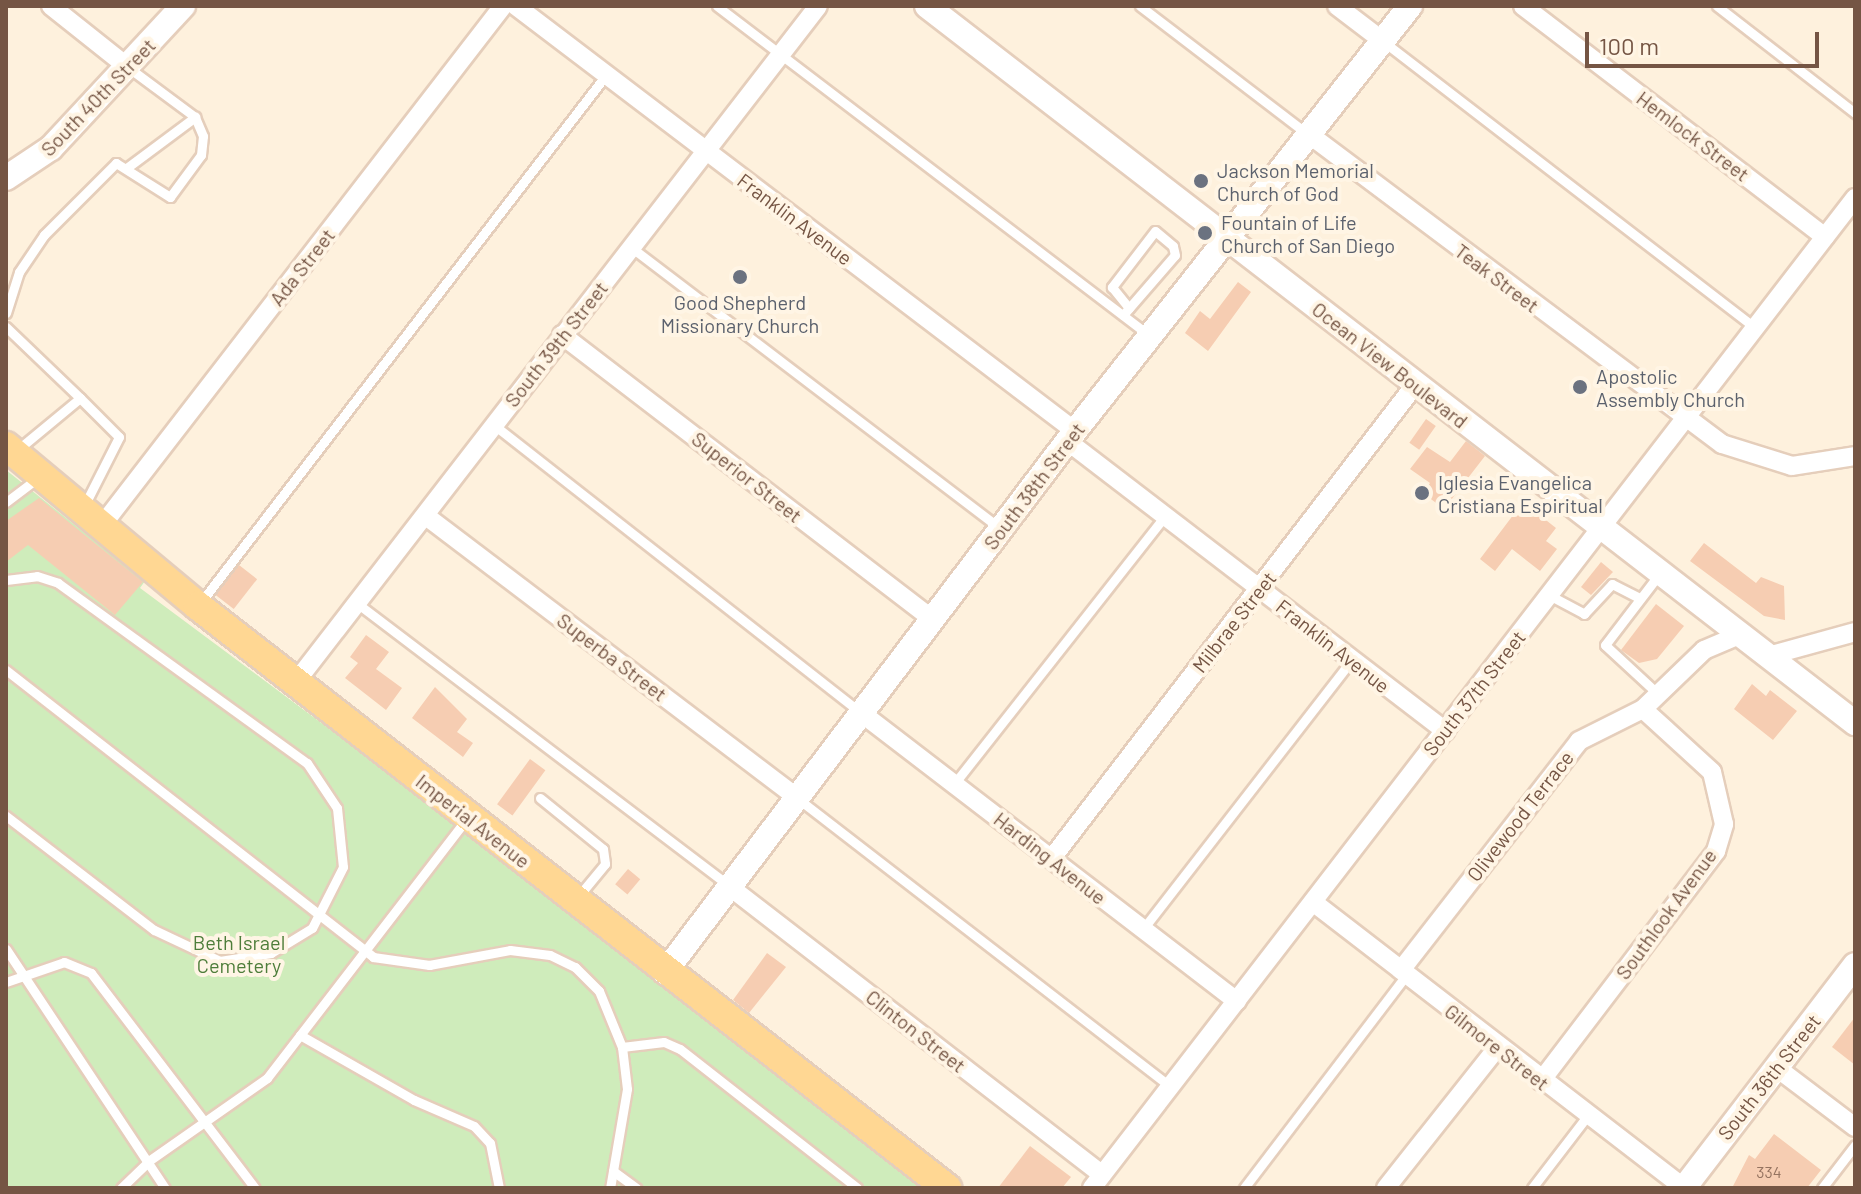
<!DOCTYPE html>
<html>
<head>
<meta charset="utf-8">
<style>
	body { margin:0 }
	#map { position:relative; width:1861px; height:1194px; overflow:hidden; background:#fef1dd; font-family:Barlow,sans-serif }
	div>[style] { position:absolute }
	.green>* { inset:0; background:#cfecbb }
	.building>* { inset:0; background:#f6cdb2; transform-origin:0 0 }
	.roads { filter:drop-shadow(2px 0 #e5cebb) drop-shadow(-2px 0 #e5cebb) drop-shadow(0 2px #e5cebb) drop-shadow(0 -2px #e5cebb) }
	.lane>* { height:9px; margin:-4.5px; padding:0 4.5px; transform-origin:4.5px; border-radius:4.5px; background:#fff }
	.street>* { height:18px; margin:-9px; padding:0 9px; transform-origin:9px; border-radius:9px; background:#fff }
	.secondary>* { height:24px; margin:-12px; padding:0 12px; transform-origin:12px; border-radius:12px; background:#fff }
	.primary>* { height:28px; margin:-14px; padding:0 14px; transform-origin:14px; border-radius:14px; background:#ffd793 }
	.dots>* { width:22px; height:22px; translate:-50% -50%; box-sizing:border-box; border:4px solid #fff5e5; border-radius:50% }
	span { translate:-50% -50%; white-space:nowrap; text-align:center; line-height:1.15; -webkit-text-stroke:8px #fff5e5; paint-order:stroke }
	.number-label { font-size:16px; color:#957360 }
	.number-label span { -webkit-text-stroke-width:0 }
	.street-label { font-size:20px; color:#755544 }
	.worship-label { font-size:20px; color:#5b616d }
	.left { translate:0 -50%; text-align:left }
	.park-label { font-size:20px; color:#4e7d3a }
	.frame { position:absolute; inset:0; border:8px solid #755544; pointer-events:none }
	.scale { position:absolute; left:1585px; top:32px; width:234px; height:36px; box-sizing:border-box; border:4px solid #755544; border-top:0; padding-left:10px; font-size:24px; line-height:28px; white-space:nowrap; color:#755544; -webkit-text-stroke:6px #fff5e5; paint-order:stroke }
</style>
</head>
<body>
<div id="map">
	<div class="green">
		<div style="clip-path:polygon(6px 470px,145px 581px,140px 588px,449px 818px,924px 1188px,6px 1188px)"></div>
	</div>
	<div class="building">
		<div style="clip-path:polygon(1238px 282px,1251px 292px,1208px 351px,1185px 333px,1200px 311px,1210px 319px)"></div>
		<div style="left:1426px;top:419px;width:12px;height:29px;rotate:35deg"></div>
		<div style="clip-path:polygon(1466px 441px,1485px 456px,1444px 509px,1423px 493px,1430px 483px,1410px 469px,1427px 447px,1450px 462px)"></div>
		<div style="clip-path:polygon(39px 498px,143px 582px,115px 615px,28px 545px,6px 562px,6px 521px)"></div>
		<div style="clip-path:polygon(1523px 502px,1556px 528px,1546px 541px,1557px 549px,1540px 571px,1512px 549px,1495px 571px,1480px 559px)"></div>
		<div style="clip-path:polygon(1704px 543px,1756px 583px,1761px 577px,1784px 586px,1785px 620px,1764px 616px,1690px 561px)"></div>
		<div style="clip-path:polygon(1601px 562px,1613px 572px,1591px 595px,1581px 587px)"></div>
		<div style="left:239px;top:565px;width:23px;height:38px;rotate:38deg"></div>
		<div style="clip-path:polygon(1656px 604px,1684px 626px,1657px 659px,1639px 663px,1621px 650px)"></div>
		<div style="clip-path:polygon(366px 635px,389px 652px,376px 669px,402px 688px,386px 710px,345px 678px,358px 663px,350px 657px)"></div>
		<div style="clip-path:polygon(1752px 684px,1766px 696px,1770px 690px,1797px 711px,1773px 740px,1734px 709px)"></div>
		<div style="clip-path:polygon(435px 687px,467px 719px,457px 732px,473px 743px,463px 757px,412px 718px)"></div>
		<div style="left:530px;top:759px;width:19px;height:56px;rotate:36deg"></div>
		<div style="left:628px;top:869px;width:16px;height:20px;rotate:40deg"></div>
		<div style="clip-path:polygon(767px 953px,786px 967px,749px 1013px,733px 1000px)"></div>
		<div style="clip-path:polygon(1855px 1017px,1855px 1065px,1832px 1047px)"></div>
		<div style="clip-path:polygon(1774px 1134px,1821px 1170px,1807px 1188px,1732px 1188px,1749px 1155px,1755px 1159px)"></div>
		<div style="clip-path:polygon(1030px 1146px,1071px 1177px,1062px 1188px,998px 1188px)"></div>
	</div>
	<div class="roads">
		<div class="lane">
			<div style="left:717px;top:6px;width:544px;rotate:37.31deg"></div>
			<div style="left:1140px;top:6px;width:213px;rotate:37.4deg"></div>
			<div style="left:1717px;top:6px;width:175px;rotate:37.8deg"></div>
			<div style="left:1384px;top:42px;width:468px;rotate:37.6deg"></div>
			<div style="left:128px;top:167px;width:84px;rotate:-36.7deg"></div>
			<div style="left:632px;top:248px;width:462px;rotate:37.3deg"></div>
			<div style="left:6px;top:313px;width:43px;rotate:-72.4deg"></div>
			<div style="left:19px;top:272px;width:45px;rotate:-56deg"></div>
			<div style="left:44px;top:235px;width:102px;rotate:-45deg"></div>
			<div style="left:116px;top:163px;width:64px;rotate:32.2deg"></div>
			<div style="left:170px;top:197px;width:52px;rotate:-53.6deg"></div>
			<div style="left:201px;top:155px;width:19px;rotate:-84deg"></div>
			<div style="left:203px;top:136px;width:21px;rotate:-113deg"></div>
			<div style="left:195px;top:117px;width:82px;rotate:-143.4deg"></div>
			<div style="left:1123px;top:315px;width:79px;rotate:-49.1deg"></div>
			<div style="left:1175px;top:255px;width:9px;rotate:-103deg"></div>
			<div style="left:1173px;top:246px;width:23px;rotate:-140deg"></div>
			<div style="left:1155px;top:231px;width:71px;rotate:127.5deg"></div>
			<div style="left:1112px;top:287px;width:27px;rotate:51deg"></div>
			<div style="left:6px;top:327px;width:103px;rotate:43.8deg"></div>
			<div style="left:494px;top:425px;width:465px;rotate:38.1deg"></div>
			<div style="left:16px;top:451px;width:83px;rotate:-39.6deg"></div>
			<div style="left:80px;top:398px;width:55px;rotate:45deg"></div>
			<div style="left:119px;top:437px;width:77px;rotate:116.9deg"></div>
			<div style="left:6px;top:502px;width:41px;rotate:-37.1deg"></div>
			<div style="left:6px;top:580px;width:31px;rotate:-7deg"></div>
			<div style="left:37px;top:576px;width:22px;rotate:18deg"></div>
			<div style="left:58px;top:583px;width:307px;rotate:35.9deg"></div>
			<div style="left:307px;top:763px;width:54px;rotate:56.3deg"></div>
			<div style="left:337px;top:808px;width:59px;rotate:84.2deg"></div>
			<div style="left:343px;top:867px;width:68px;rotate:116.9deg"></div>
			<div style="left:312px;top:928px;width:48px;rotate:148.6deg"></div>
			<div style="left:271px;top:953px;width:52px;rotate:171.1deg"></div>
			<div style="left:220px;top:961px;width:73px;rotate:-154.8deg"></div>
			<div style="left:154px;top:930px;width:187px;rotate:-142.4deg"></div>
			<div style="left:1549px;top:595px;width:40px;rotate:28deg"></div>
			<div style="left:1584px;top:614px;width:41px;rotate:-47deg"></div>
			<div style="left:1612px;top:584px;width:30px;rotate:27deg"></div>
			<div style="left:201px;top:602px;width:665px;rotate:-52.46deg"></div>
			<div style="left:358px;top:604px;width:465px;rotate:37.2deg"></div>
			<div style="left:6px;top:670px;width:466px;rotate:38deg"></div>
			<div style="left:373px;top:957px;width:57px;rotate:8.1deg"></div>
			<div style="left:429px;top:965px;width:82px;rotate:-10.5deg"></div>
			<div style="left:510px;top:950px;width:40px;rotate:7.1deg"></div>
			<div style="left:550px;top:955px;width:28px;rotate:26deg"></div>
			<div style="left:575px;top:967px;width:34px;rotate:45deg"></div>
			<div style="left:599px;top:991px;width:61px;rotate:67.7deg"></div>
			<div style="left:622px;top:1047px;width:42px;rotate:83.2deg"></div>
			<div style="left:627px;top:1089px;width:100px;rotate:99.7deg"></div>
			<div style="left:1658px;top:694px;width:72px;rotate:-137.2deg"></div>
			<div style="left:1605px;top:645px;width:91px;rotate:-52.6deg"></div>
			<div style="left:954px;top:784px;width:340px;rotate:-51.8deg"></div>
			<div style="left:540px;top:798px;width:81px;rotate:39deg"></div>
			<div style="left:603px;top:849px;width:15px;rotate:82deg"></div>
			<div style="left:605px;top:864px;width:44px;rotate:129.5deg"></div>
			<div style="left:797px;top:798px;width:473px;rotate:37.7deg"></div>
			<div style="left:1143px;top:929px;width:341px;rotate:-52.2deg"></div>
			<div style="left:6px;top:949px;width:287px;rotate:56.4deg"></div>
			<div style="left:6px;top:982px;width:61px;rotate:-19deg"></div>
			<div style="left:64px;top:962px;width:29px;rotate:22deg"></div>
			<div style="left:91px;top:973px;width:270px;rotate:52.7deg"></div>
			<div style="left:300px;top:1035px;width:131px;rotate:29.7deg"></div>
			<div style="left:414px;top:1100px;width:65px;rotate:23.4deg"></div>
			<div style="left:474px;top:1126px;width:23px;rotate:47deg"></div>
			<div style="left:490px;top:1143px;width:46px;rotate:78.7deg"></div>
			<div style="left:622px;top:1047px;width:42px;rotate:-6.8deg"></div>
			<div style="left:664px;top:1042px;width:17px;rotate:24deg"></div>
			<div style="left:680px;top:1049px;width:225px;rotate:38.1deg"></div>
			<div style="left:613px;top:1171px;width:29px;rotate:36deg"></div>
			<div style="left:121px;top:1188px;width:40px;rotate:-44deg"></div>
			<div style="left:150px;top:1160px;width:143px;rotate:-35deg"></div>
			<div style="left:267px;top:1078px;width:326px;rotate:-52.4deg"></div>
			<div style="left:1244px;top:1188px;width:268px;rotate:-52.7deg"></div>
			<div style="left:1532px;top:1188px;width:92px;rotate:-52.5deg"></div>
			<div style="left:1822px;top:1188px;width:54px;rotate:-52.5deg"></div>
		</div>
		<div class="street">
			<div style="left:51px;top:6px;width:100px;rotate:38.5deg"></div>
			<div style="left:516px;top:6px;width:702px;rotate:37.25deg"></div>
			<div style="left:1337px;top:6px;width:58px;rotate:37.3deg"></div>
			<div style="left:1523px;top:6px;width:380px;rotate:37.4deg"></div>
			<div style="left:1310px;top:135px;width:515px;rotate:36.87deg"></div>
			<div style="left:1722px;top:444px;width:73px;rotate:17.4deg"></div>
			<div style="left:1792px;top:466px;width:64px;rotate:-9deg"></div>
			<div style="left:562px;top:335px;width:466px;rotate:37.5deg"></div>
			<div style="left:1070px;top:443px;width:473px;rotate:37.5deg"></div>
			<div style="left:426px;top:516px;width:466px;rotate:37.2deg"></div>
			<div style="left:100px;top:528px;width:659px;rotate:-52.33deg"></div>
			<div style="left:1768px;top:656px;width:90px;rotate:-15.4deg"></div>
			<div style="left:295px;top:683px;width:855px;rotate:-52.31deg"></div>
			<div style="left:864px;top:715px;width:470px;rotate:37.5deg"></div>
			<div style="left:1052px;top:858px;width:596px;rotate:-52.5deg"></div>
			<div style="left:730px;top:887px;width:470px;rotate:37.7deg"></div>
			<div style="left:1313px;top:902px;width:468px;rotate:37.6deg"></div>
			<div style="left:1401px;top:970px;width:290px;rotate:-52.1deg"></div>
			<div style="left:1579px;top:741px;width:72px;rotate:-26.6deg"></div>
			<div style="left:1643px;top:709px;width:85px;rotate:-44deg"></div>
			<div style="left:1704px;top:650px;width:39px;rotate:-23deg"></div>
			<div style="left:1777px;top:1068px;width:98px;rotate:37.1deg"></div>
			<div style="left:1541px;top:1081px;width:289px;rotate:-52.7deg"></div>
			<div style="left:1716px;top:851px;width:28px;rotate:-73deg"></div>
			<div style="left:1724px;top:824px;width:53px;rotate:-103deg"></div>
			<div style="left:1712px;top:772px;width:93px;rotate:-137.6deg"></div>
			<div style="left:1092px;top:1188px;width:1250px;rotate:-52.38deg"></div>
			<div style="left:1386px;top:1188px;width:179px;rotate:-51.6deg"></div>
		</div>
		<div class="secondary">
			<div style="left:927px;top:6px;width:1173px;rotate:37.69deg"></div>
			<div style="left:6px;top:178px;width:54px;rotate:-33.7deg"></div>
			<div style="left:51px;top:148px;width:194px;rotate:-47.1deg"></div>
			<div style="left:665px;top:972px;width:679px;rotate:-52.84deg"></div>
			<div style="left:1075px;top:431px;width:541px;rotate:-51.75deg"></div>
			<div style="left:1684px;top:1188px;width:281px;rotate:-52.5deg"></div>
		</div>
		<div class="primary">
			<div style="left:6px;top:446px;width:250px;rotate:39.8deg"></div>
			<div style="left:198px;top:606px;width:949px;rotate:37.85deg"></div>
		</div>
	</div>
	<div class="dots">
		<div style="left:1201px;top:181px;background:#6b7280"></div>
		<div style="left:1205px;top:233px;background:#6b7280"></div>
		<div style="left:740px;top:277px;background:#6b7280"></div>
		<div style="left:1580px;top:387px;background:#6b7280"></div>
		<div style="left:1422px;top:493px;background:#6b7280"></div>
	</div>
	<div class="number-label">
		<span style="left:1769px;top:1172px">334</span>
	</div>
	<div class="street-label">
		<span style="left:98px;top:97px;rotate:-46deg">South 40th Street</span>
		<span style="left:1693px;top:136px;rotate:37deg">Hemlock Street</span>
		<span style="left:795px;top:219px;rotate:37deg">Franklin Avenue</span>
		<span style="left:302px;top:267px;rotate:-52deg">Ada Street</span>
		<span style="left:1497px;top:278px;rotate:37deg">Teak Street</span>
		<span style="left:556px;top:344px;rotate:-52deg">South 39th Street</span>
		<span style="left:1390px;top:365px;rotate:38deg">Ocean View Boulevard</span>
		<span style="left:747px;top:477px;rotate:38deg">Superior Street</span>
		<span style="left:1034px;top:486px;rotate:-53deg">South 38th Street</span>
		<span style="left:1234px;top:622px;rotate:-52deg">Milbrae Street</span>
		<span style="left:1333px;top:646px;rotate:38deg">Franklin Avenue</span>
		<span style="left:612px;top:657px;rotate:37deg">Superba Street</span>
		<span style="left:1474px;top:693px;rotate:-52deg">South 37th Street</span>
		<span style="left:1520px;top:816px;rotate:-52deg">Olivewood Terrace</span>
		<span style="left:473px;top:821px;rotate:38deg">Imperial Avenue</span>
		<span style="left:1050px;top:858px;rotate:38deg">Harding Avenue</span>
		<span style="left:1666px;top:914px;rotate:-54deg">Southlook Avenue</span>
		<span style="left:916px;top:1031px;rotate:38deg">Clinton Street</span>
		<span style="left:1497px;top:1047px;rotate:38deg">Gilmore Street</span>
		<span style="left:1769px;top:1077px;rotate:-52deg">South 36th Street</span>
	</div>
	<div class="worship-label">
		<span class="left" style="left:1217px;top:182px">Jackson Memorial<br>Church of God</span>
		<span class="left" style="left:1221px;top:234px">Fountain of Life<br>Church of San Diego</span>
		<span style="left:740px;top:314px">Good Shepherd<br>Missionary Church</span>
		<span class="left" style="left:1596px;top:388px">Apostolic<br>Assembly Church</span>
		<span class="left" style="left:1438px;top:494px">Iglesia Evangelica<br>Cristiana Espiritual</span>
	</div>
	<div class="park-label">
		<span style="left:239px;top:954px">Beth Israel<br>Cemetery</span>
	</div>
	<div class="frame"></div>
	<div class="scale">100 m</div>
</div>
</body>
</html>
